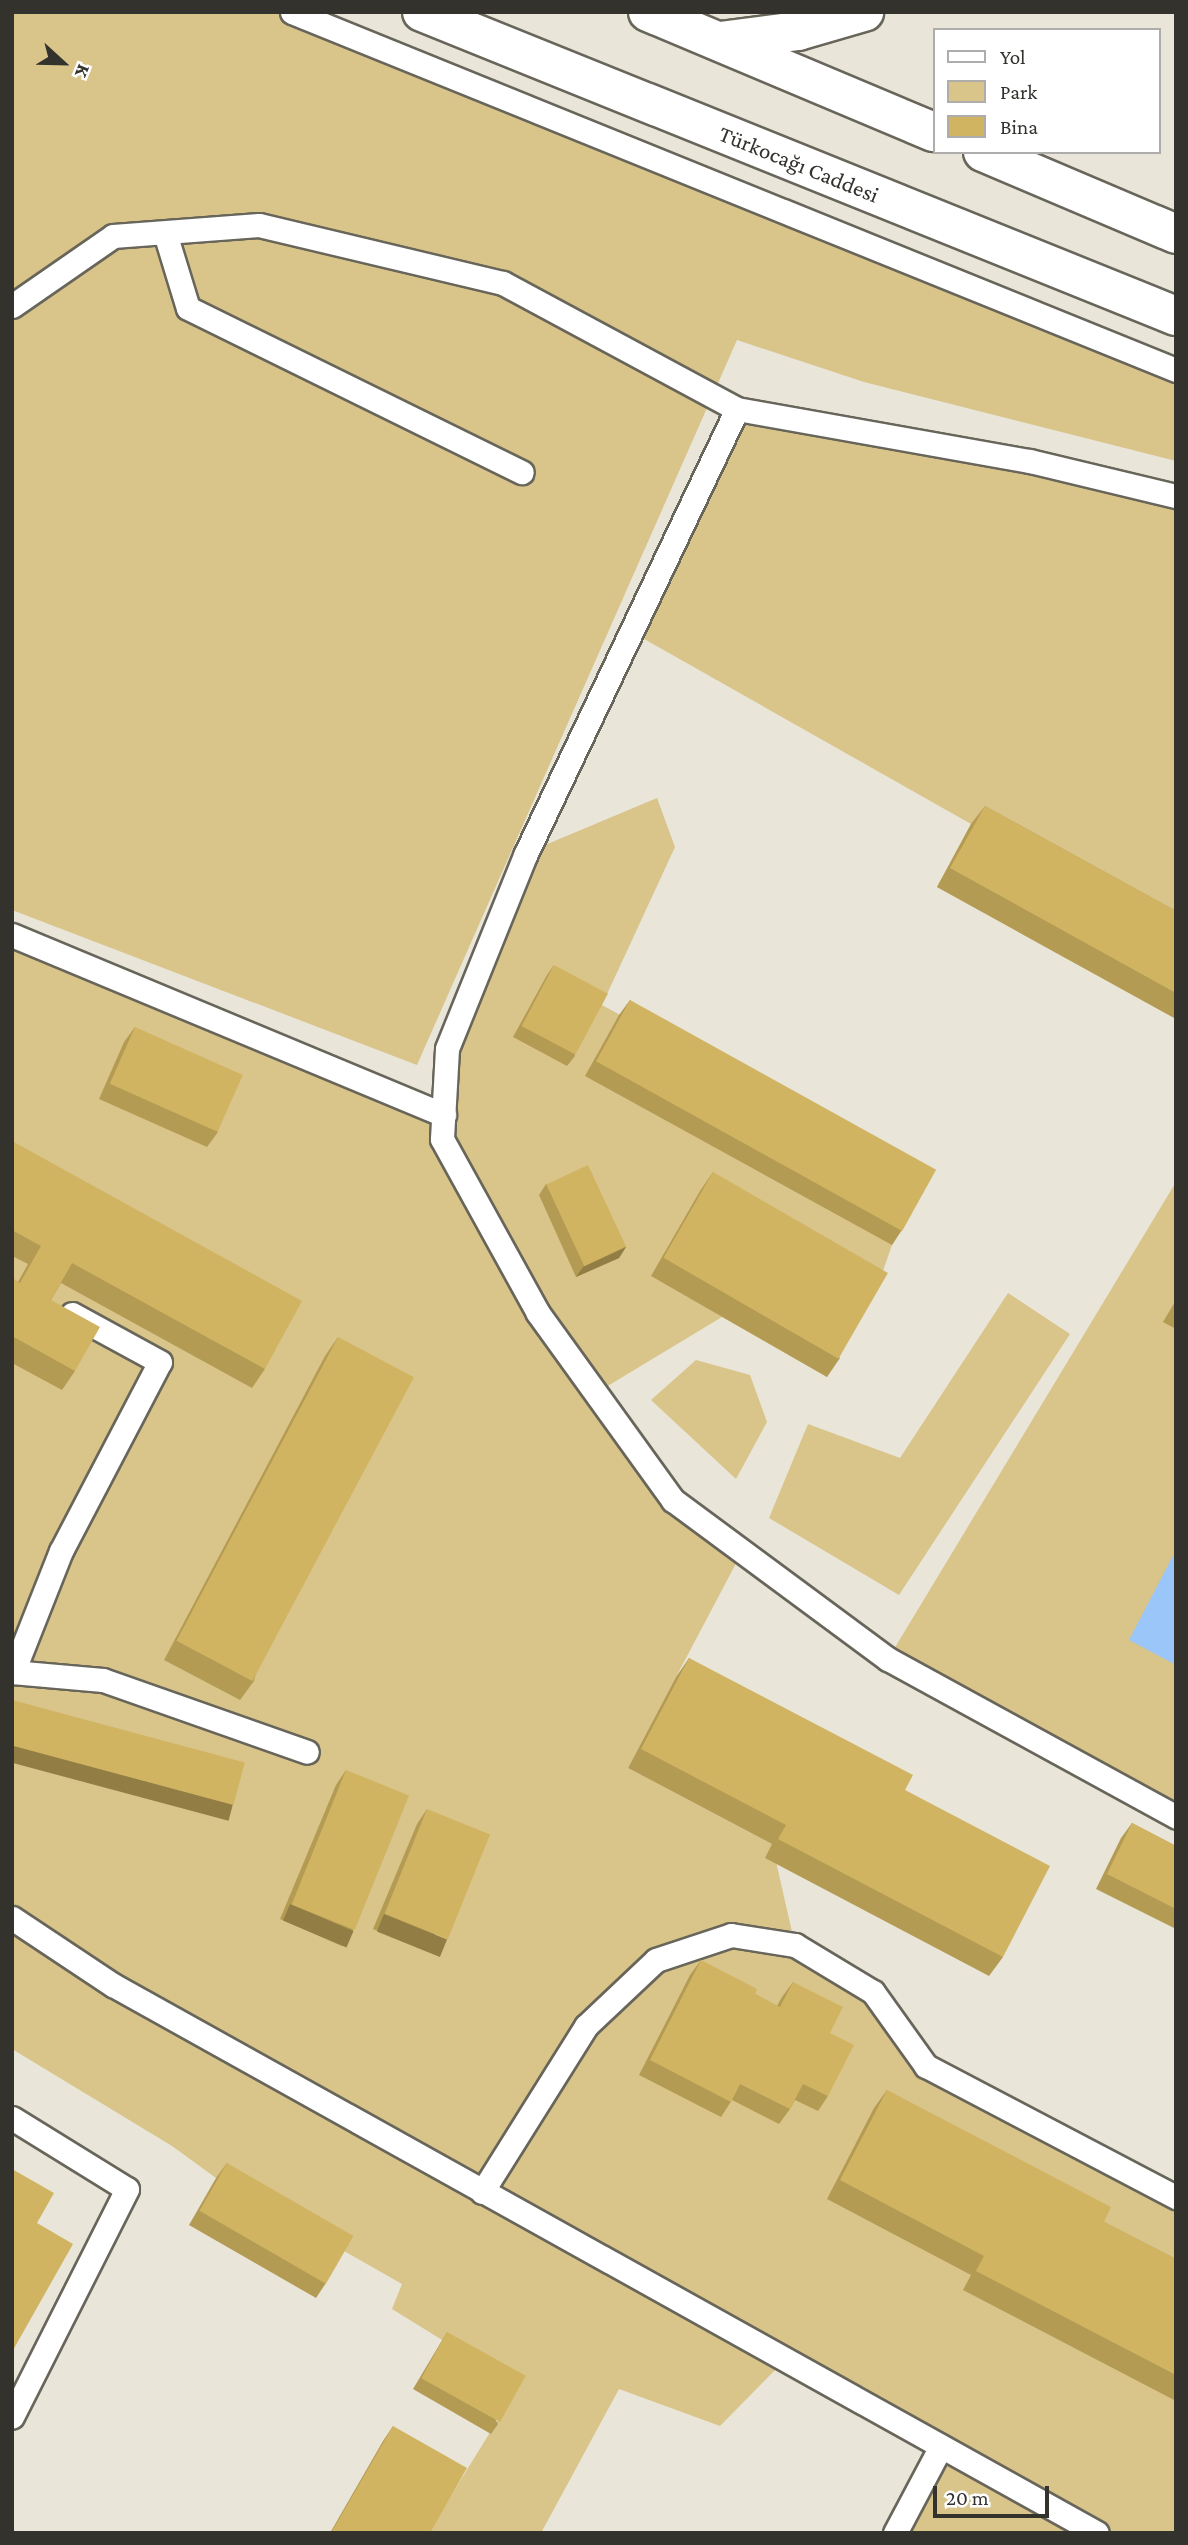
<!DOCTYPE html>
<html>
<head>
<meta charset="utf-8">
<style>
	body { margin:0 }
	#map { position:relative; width:1188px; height:2545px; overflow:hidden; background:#e9e5d9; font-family:"Crimson Pro",serif }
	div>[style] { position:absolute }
	.green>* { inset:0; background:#d9c48a }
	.water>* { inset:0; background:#9ac6f9 }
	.roads { filter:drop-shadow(2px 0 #68655a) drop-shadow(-2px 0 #68655a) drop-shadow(0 2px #68655a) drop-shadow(0 -2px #68655a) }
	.service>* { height:23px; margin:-11.5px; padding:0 11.5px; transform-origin:11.5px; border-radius:11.5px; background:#fff }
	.minor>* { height:38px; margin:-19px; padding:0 19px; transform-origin:19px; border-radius:19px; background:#fff }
	.secondary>* { height:38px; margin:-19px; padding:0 19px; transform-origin:19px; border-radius:19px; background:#fff }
	.wall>* { inset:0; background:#b49b54 }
	.shaded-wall>* { inset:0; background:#927e45; transform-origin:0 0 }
	.building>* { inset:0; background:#d1b462; transform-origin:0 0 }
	span { translate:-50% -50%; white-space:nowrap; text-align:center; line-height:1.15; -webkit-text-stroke:5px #fff; paint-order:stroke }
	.street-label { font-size:23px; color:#34322d }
	.frame { position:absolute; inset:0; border:14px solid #34322d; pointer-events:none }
	.legend { position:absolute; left:933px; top:28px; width:228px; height:126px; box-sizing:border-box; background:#fff; border:2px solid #aeadab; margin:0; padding:9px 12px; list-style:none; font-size:21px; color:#34322d }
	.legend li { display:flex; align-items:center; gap:14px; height:35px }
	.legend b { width:35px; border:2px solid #aeadab }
	.north { position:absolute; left:28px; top:28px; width:70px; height:70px; -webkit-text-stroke:5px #fff; paint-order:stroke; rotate:112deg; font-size:19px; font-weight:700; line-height:28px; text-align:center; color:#34322d }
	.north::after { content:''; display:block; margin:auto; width:24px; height:32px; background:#34322d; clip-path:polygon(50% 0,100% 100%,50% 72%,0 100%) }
	.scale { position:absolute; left:933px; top:2486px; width:116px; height:32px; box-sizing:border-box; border:4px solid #34322d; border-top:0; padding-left:9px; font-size:21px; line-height:24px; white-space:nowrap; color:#34322d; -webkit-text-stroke:5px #fff; paint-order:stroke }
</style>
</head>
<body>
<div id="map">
	<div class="green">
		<div style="clip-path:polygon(12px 12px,292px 12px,1176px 370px,1176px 461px,864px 382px,737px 340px,417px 1065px,12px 910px)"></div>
		<div style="clip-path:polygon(737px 409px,1176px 496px,1176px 1019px,937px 887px,971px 824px,630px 631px)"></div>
		<div style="clip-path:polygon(657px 798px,675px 847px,602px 1005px,926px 1183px,892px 1245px,876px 1291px,827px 1377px,722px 1317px,596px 1393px,673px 1500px,742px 1552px,628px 1768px,772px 1844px,795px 1945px,873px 1992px,926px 2066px,1176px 2212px,1176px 2533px,895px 2533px,941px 2446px,785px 2360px,720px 2426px,619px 2389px,541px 2533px,428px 2533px,518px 2387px,392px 2309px,402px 2284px,216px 2178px,172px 2146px,12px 2049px,12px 935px,443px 1115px,447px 1049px,526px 853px)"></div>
		<div style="clip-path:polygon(1176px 1182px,1176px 1811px,888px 1659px)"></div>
		<div style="clip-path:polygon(1008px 1293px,1070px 1334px,899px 1595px,769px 1518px,808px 1424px,900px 1458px)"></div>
		<div style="clip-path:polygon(696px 1360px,750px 1375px,767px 1422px,736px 1479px,651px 1400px)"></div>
	</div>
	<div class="water">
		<div style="clip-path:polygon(1176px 1550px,1176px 1665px,1129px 1640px)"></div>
	</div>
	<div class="roads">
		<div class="service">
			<div style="left:292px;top:12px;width:954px;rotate:22.05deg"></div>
			<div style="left:165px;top:233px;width:78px;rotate:73deg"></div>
			<div style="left:188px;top:308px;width:372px;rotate:26.2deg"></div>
			<div style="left:12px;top:306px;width:123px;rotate:-34.7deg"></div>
			<div style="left:113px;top:236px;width:146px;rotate:-4.3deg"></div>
			<div style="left:259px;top:225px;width:251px;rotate:13.4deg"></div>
			<div style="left:503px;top:283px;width:266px;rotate:28.3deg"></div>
			<div style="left:737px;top:409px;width:298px;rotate:10.1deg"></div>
			<div style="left:1030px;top:461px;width:150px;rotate:13.5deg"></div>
			<div style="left:737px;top:409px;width:492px;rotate:115.4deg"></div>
			<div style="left:526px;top:853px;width:211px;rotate:112deg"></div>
			<div style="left:447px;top:1049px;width:90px;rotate:93.2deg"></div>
			<div style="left:442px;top:1139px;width:199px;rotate:61.1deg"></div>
			<div style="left:538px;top:1313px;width:231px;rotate:54.2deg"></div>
			<div style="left:673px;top:1500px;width:267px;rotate:36.5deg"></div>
			<div style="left:888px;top:1659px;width:328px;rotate:28.7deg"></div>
			<div style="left:12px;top:935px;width:468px;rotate:22.6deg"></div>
			<div style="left:12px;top:1672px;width:91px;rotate:5deg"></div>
			<div style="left:103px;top:1680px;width:216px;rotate:19.4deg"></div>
			<div style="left:13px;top:1672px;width:130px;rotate:-68.4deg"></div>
			<div style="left:61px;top:1551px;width:213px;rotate:-62.4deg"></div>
			<div style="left:160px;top:1362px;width:100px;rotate:-151.4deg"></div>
			<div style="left:12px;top:1918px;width:121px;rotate:33.6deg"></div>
			<div style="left:113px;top:1985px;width:1126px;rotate:29.11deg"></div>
			<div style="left:12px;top:2118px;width:135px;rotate:31.7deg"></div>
			<div style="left:127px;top:2189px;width:255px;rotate:116.8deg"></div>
			<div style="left:482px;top:2192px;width:196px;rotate:-57.9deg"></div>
			<div style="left:586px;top:2026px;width:96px;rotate:-43.3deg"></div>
			<div style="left:656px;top:1960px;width:79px;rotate:-18.4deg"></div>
			<div style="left:731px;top:1935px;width:65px;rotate:8.9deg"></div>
			<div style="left:795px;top:1945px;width:91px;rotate:31.1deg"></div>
			<div style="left:873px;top:1992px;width:91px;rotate:54.4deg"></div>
			<div style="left:926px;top:2066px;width:282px;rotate:27.7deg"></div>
			<div style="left:895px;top:2533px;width:98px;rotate:-62.1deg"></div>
		</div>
		<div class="minor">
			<div style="left:720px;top:41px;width:79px;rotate:-7.3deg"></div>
			<div style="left:798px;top:31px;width:69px;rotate:-16.1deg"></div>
		</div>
		<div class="secondary">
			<div style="left:422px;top:12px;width:813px;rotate:21.96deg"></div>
			<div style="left:648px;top:12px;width:310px;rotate:22.8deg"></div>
			<div style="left:983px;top:152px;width:210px;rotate:23deg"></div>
		</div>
	</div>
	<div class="wall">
		<div style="clip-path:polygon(985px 806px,1176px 911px,1176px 1019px,937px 887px,971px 824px)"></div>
		<div style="clip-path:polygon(554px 965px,575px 1056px,567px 1066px,513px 1037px,547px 975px)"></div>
		<div style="clip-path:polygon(630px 1000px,902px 1230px,892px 1245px,585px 1076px,619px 1015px)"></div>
		<div style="clip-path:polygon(135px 1027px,218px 1132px,207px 1147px,99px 1099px,124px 1042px)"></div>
		<div style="clip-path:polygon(12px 1141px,265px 1369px,252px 1388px,61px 1283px,51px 1300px,75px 1371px,62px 1390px,12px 1363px,12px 1278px,18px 1282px,28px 1264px,12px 1256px)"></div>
		<div style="clip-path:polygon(713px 1172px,840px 1358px,827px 1377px,651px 1276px,700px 1191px)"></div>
		<div style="clip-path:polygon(546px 1184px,626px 1247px,619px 1258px,576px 1277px,539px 1195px)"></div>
		<div style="clip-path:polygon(1176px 1300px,1176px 1329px,1163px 1322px)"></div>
		<div style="clip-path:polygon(338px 1337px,254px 1681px,240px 1700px,164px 1660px,325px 1356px)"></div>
		<div style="clip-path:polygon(689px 1658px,905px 1790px,1003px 1957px,989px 1976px,765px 1858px,772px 1844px,628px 1768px,676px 1677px)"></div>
		<div style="clip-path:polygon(346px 1770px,353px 1931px,342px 1946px,280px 1919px,336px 1785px)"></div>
		<div style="clip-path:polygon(427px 1809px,436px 1955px,373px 1929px,417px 1824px)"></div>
		<div style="clip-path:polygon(1132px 1823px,1176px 1846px,1176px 1929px,1096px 1889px,1121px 1838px)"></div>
		<div style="clip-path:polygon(701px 1960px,755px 1994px,777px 2006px,782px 1997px,793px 1982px,830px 2033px,828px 2096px,818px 2111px,795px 2100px,790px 2109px,779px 2124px,732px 2100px,721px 2117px,639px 2075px,690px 1975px)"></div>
		<div style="clip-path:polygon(887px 2090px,1104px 2222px,1176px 2259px,1176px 2401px,963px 2290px,971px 2275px,827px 2199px,874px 2108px)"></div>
		<div style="clip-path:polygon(227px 2163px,326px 2283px,316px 2298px,189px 2225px,216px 2178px)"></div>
		<div style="clip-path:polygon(447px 2332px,498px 2424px,491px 2434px,413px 2389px)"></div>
		<div style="clip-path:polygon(393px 2426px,430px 2533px,330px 2533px,383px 2441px)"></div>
	</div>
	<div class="shaded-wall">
		<div style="clip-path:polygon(626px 1247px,619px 1258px,576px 1277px,583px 1267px)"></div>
		<div style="left:12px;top:1744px;width:229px;height:18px;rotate:15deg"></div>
		<div style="left:290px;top:1904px;width:69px;height:18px;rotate:23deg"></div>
		<div style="left:384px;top:1914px;width:68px;height:19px;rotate:22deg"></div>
	</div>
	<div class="building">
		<div style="clip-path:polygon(985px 806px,1176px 911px,1176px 993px,950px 868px)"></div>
		<div style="left:554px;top:965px;width:61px;height:69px;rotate:28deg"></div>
		<div style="left:630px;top:1000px;width:350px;height:70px;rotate:29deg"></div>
		<div style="left:135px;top:1027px;width:118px;height:62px;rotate:24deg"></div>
		<div style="clip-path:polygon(12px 1141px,302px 1301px,265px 1369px,72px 1263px,51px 1300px,100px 1327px,75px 1371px,12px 1336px,12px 1278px,20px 1283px,41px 1246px,12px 1230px)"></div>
		<div style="left:588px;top:1165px;width:90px;height:46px;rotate:65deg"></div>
		<div style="left:713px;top:1172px;width:202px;height:99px;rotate:30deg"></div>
		<div style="left:338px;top:1337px;width:86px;height:344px;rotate:28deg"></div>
		<div style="clip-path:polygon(689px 1658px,913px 1775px,905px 1790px,1050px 1866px,1003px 1957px,778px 1839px,786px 1825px,641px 1749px)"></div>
		<div style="left:12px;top:1700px;width:241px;height:44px;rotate:15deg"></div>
		<div style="left:346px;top:1770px;width:68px;height:145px;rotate:22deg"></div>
		<div style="left:427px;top:1809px;width:68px;height:113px;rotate:22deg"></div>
		<div style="clip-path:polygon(1132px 1823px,1176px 1846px,1176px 1909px,1107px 1874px)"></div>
		<div style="clip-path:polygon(701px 1960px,757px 1989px,755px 1994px,780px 2007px,793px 1982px,843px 2007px,830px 2033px,854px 2045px,828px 2096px,803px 2084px,790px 2109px,740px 2084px,731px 2102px,650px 2060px)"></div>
		<div style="clip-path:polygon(887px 2090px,1111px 2207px,1104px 2222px,1176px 2259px,1176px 2375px,976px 2271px,984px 2256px,840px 2180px)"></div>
		<div style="left:227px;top:2163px;width:146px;height:55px;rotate:30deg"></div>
		<div style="clip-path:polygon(12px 2169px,54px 2193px,37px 2223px,73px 2244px,12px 2352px)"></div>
		<div style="left:447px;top:2332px;width:90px;height:53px;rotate:29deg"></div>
		<div style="clip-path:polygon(393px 2426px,467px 2468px,430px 2533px,331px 2533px)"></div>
	</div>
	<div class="street-label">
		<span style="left:799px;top:164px;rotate:22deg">Türkocağı Caddesi</span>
	</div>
	<div class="frame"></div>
	<ul class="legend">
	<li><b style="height:9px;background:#fff"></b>Yol</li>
	<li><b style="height:19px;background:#d9c48a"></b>Park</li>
	<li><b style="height:19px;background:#d1b462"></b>Bina</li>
	</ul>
	<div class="north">K</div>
	<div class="scale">20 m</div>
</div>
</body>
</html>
